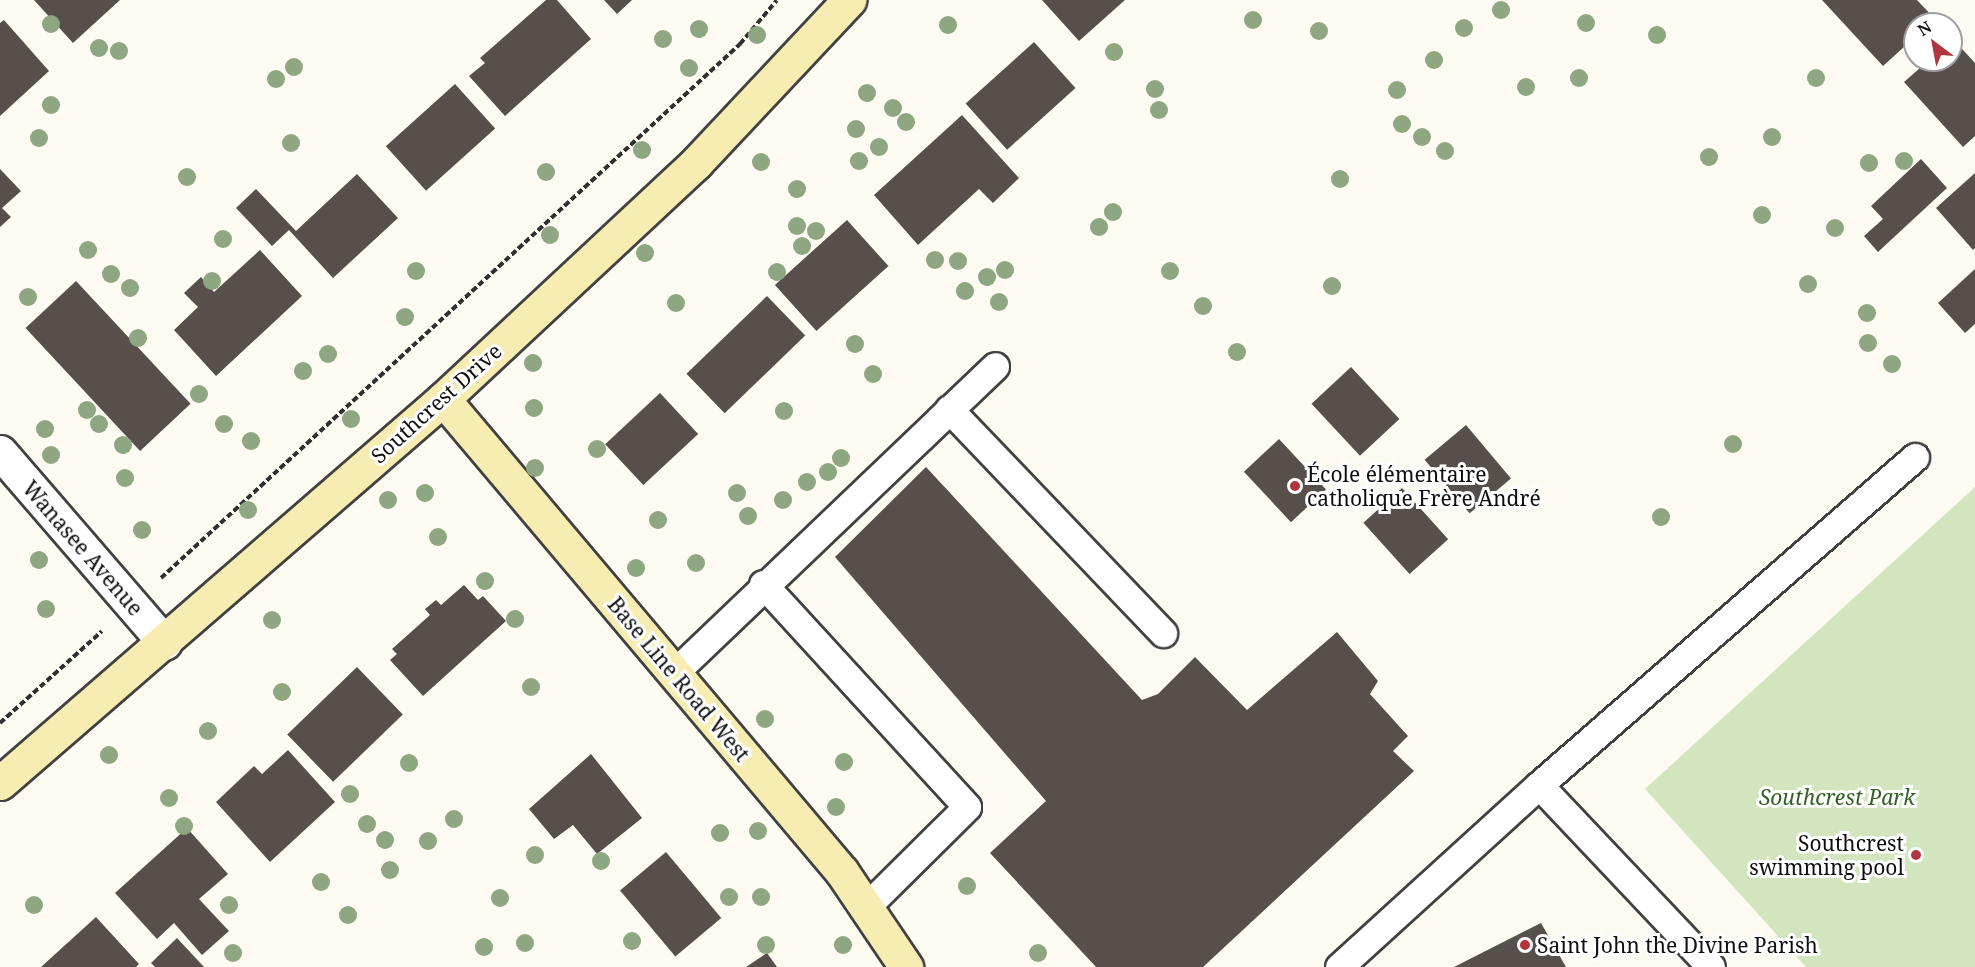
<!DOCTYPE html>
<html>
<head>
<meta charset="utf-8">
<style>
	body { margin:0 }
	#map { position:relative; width:1975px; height:967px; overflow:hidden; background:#fdfbf1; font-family:"Noto Serif",serif }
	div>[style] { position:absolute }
	.green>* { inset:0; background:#d3e5be }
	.building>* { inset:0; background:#564f4c; transform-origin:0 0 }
	.path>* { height:4px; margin-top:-2px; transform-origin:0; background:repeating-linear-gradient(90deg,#303030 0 6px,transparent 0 9px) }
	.roads { filter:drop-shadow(2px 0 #414141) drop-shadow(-2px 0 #414141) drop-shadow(0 2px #414141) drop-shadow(0 -2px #414141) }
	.lane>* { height:27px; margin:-13.5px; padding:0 13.5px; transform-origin:13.5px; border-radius:13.5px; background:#fff }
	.street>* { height:33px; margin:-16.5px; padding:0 16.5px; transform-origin:16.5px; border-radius:16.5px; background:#fff }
	.secondary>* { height:33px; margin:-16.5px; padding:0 16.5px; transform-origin:16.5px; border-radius:16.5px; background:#f7edb3 }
	.trees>* { width:18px; height:18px; margin:-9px; border-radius:50%; background:#8ea681 }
	.dots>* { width:16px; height:16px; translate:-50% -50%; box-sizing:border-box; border:3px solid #fff; border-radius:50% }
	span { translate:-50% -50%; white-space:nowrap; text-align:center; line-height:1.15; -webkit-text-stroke:6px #fff; paint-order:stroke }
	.street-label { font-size:21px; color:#0e0e0e }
	.poi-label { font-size:21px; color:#0e0e0e }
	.left { translate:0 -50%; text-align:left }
	.right { translate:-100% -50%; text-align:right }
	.park-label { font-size:21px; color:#336025; font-style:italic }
	.north { position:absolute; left:1903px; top:12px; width:60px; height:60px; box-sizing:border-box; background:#fff; border:2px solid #9f9f9f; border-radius:50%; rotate:328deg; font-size:16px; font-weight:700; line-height:24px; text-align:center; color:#0e0e0e }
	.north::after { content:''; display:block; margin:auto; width:21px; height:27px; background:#b0353e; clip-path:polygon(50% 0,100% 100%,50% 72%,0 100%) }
</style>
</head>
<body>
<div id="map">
	<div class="green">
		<div style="clip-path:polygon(1975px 487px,1975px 967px,1806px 967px,1645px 789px)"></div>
	</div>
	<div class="building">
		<div style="clip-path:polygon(34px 0,120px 0,73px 43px)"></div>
		<div style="clip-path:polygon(546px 0,557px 0,591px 39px,505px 116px,469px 76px,485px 63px,480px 58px)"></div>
		<div style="clip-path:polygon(604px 0,632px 0,617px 14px)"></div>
		<div style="clip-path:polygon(1042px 0,1125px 0,1079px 41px)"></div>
		<div style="clip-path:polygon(1822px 0,1917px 0,1935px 19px,1930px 24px,1915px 24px,1915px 37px,1883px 66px)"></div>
		<div style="clip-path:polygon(4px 20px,49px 71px,0 116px,0 23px)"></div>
		<div style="clip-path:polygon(1952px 38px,1975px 63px,1975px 136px,1963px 147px,1904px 82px,1929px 60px,1951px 60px)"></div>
		<div style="left:1034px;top:42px;width:62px;height:92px;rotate:48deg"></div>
		<div style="left:455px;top:84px;width:60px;height:93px;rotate:48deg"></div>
		<div style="clip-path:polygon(962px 115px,1019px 178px,993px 203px,979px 189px,918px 245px,874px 195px)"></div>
		<div style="clip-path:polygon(1921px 159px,1947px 188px,1878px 252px,1864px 236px,1883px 219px,1871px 206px)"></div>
		<div style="clip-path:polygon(0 169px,21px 191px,2px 208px,11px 217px,0 227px)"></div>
		<div style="clip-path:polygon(1975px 173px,1975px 248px,1973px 250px,1936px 208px)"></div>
		<div style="clip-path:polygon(357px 174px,398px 218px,333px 278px,289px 230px,272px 246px,236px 208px,256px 189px,296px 231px)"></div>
		<div style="left:847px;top:220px;width:62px;height:97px;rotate:48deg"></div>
		<div style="clip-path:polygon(260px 250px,302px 296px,216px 376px,174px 330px,198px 307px,184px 293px,201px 277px,214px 292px)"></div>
		<div style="clip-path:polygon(1975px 269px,1975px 324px,1965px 333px,1938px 303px)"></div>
		<div style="left:76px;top:281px;width:168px;height:69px;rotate:47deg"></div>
		<div style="left:767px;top:296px;width:55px;height:112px;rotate:46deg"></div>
		<div style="left:1351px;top:367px;width:71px;height:54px;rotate:47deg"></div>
		<div style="left:660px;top:393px;width:56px;height:75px;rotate:47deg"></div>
		<div style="left:1466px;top:425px;width:70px;height:54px;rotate:50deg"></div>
		<div style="left:1279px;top:439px;width:69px;height:48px;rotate:47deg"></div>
		<div style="clip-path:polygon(926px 467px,1142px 700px,1158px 694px,1195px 657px,1247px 710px,1337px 632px,1378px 681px,1370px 694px,1408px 736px,1393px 751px,1414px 771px,1203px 967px,1096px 967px,990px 853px,1046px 801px,835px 557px)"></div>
		<div style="left:1402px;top:488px;width:69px;height:52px;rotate:48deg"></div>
		<div style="clip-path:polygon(464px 585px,478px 600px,483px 596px,506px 621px,423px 696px,390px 660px,397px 654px,392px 649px,430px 615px,425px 609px,436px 600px,441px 605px)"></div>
		<div style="left:357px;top:667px;width:66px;height:97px;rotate:46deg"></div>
		<div style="clip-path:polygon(288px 750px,335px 802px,270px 862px,216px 802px,254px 766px,262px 774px)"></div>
		<div style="clip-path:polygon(591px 754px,642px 818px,597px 854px,573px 825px,554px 839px,529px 809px)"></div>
		<div style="clip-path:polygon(187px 828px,228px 874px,199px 899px,229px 931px,202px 955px,174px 923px,157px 939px,115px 893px)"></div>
		<div style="left:666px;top:852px;width:86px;height:60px;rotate:50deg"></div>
		<div style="clip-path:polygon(96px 917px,139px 964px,136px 967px,41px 967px)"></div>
		<div style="clip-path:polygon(1541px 923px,1566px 967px,1454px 967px)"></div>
		<div style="clip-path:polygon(177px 938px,204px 967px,155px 967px,151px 963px)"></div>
		<div style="clip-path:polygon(767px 953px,777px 967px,746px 967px)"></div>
	</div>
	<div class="path">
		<div style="left:161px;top:578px;width:788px;rotate:-42.68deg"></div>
		<div style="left:740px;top:44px;width:57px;rotate:-49.9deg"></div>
		<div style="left:0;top:723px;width:137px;rotate:-42deg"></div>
	</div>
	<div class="roads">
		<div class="lane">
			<div style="left:949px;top:409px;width:310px;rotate:46.3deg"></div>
			<div style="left:763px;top:584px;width:302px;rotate:47.5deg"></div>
			<div style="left:967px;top:807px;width:142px;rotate:135.3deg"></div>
			<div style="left:674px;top:673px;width:444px;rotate:-43.7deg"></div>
			<div style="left:1539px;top:785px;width:250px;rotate:46.6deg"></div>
			<div style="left:1339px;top:967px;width:270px;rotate:-42.3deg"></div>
			<div style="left:1539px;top:785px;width:499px;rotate:-41.1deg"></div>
		</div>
		<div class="street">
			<div style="left:0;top:452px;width:252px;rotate:49.2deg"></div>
		</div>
		<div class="secondary">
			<div style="left:443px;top:399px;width:619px;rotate:49.85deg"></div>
			<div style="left:842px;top:872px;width:115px;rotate:56deg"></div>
			<div style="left:0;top:783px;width:586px;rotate:-40.92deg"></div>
			<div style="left:443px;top:399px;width:346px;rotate:-43deg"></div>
			<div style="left:696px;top:163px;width:224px;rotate:-46.8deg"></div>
		</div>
	</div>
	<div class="trees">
		<div style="left:1501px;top:10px"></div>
		<div style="left:1253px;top:20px"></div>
		<div style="left:1586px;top:23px"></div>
		<div style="left:51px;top:24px"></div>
		<div style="left:948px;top:25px"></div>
		<div style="left:1464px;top:28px"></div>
		<div style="left:699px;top:29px"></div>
		<div style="left:1319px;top:31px"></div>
		<div style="left:757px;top:35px"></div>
		<div style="left:1657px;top:35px"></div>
		<div style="left:663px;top:39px"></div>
		<div style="left:99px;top:48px"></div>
		<div style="left:119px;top:51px"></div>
		<div style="left:1114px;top:52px"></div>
		<div style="left:1434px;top:60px"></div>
		<div style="left:294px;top:67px"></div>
		<div style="left:689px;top:68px"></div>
		<div style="left:1579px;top:78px"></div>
		<div style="left:1816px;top:78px"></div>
		<div style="left:276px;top:79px"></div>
		<div style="left:1526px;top:87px"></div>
		<div style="left:1155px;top:89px"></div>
		<div style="left:1397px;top:90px"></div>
		<div style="left:867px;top:93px"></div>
		<div style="left:51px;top:105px"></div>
		<div style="left:893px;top:108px"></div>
		<div style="left:1159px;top:110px"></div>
		<div style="left:906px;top:122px"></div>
		<div style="left:1402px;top:124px"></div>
		<div style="left:856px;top:129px"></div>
		<div style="left:1422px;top:137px"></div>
		<div style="left:1772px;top:137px"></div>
		<div style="left:39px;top:138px"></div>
		<div style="left:291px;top:143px"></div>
		<div style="left:879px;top:147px"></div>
		<div style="left:642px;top:150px"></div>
		<div style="left:1445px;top:151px"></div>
		<div style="left:1709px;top:157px"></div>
		<div style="left:859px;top:161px"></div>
		<div style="left:1904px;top:161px"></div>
		<div style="left:761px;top:162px"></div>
		<div style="left:1869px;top:163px"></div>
		<div style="left:546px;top:172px"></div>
		<div style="left:187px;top:177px"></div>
		<div style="left:1340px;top:179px"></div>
		<div style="left:797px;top:189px"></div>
		<div style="left:1113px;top:212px"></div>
		<div style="left:1762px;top:215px"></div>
		<div style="left:797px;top:226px"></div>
		<div style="left:1099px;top:227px"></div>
		<div style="left:1835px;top:228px"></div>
		<div style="left:816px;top:231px"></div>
		<div style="left:550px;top:235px"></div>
		<div style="left:223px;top:239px"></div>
		<div style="left:802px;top:246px"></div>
		<div style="left:88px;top:250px"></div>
		<div style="left:645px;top:253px"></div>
		<div style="left:935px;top:260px"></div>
		<div style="left:958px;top:261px"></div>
		<div style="left:1005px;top:270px"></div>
		<div style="left:416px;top:271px"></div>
		<div style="left:1170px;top:271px"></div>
		<div style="left:777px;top:272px"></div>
		<div style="left:111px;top:274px"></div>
		<div style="left:987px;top:277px"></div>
		<div style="left:212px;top:281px"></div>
		<div style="left:1808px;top:284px"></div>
		<div style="left:1332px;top:286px"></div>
		<div style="left:130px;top:288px"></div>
		<div style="left:965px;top:291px"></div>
		<div style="left:28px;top:297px"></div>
		<div style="left:999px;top:302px"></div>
		<div style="left:676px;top:303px"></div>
		<div style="left:1203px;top:306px"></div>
		<div style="left:1867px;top:313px"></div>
		<div style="left:405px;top:317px"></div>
		<div style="left:138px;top:338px"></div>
		<div style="left:1868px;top:343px"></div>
		<div style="left:855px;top:344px"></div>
		<div style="left:1237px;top:352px"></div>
		<div style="left:328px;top:354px"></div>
		<div style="left:533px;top:363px"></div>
		<div style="left:1892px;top:364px"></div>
		<div style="left:303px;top:371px"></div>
		<div style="left:873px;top:374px"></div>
		<div style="left:199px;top:394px"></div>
		<div style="left:534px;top:408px"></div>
		<div style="left:87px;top:410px"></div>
		<div style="left:784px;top:411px"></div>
		<div style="left:351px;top:419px"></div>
		<div style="left:99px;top:424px"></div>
		<div style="left:224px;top:424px"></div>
		<div style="left:45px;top:429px"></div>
		<div style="left:251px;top:441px"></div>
		<div style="left:1733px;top:444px"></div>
		<div style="left:123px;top:445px"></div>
		<div style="left:597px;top:449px"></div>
		<div style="left:51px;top:455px"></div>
		<div style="left:841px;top:458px"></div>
		<div style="left:535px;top:468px"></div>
		<div style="left:828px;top:472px"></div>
		<div style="left:125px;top:478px"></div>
		<div style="left:807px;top:482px"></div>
		<div style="left:425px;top:493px"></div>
		<div style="left:737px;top:493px"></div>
		<div style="left:388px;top:500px"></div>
		<div style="left:783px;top:500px"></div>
		<div style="left:248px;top:510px"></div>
		<div style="left:748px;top:516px"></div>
		<div style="left:1661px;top:517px"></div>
		<div style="left:658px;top:520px"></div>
		<div style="left:142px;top:530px"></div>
		<div style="left:438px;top:537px"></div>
		<div style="left:39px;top:560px"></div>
		<div style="left:696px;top:563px"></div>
		<div style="left:636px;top:568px"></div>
		<div style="left:485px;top:581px"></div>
		<div style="left:46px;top:609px"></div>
		<div style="left:515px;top:619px"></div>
		<div style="left:272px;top:620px"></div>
		<div style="left:531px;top:687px"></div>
		<div style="left:282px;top:692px"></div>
		<div style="left:765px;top:719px"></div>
		<div style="left:208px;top:731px"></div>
		<div style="left:109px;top:755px"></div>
		<div style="left:844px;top:762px"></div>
		<div style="left:409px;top:763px"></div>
		<div style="left:350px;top:794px"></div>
		<div style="left:169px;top:798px"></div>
		<div style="left:836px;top:807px"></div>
		<div style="left:454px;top:819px"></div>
		<div style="left:367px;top:824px"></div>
		<div style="left:184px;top:826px"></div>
		<div style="left:758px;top:831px"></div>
		<div style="left:720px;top:833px"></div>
		<div style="left:385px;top:840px"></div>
		<div style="left:428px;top:841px"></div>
		<div style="left:535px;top:855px"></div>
		<div style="left:601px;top:861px"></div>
		<div style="left:390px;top:870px"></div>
		<div style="left:321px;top:882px"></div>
		<div style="left:967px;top:886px"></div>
		<div style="left:729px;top:897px"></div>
		<div style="left:761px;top:897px"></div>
		<div style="left:500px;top:898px"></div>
		<div style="left:34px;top:905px"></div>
		<div style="left:229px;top:905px"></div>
		<div style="left:348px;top:915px"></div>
		<div style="left:632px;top:941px"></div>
		<div style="left:525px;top:943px"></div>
		<div style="left:766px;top:945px"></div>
		<div style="left:843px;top:945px"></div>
		<div style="left:484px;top:947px"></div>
		<div style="left:233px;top:953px"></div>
		<div style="left:1038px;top:953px"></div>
	</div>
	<div class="dots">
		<div style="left:1295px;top:486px;background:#b0353e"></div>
		<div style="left:1916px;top:855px;background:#b0353e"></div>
		<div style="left:1525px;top:945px;background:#b0353e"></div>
	</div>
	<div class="street-label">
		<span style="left:436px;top:403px;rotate:-42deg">Southcrest Drive</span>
		<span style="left:83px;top:548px;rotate:49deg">Wanasee Avenue</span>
		<span style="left:679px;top:679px;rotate:50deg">Base Line Road West</span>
	</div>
	<div class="poi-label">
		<span class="left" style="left:1307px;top:486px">École élémentaire<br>catholique Frère André</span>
		<span class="right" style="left:1904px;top:855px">Southcrest<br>swimming pool</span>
		<span class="left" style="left:1537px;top:945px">Saint John the Divine Parish</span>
	</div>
	<div class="park-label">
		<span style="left:1837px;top:797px">Southcrest Park</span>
	</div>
	<div class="north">N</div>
</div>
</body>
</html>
